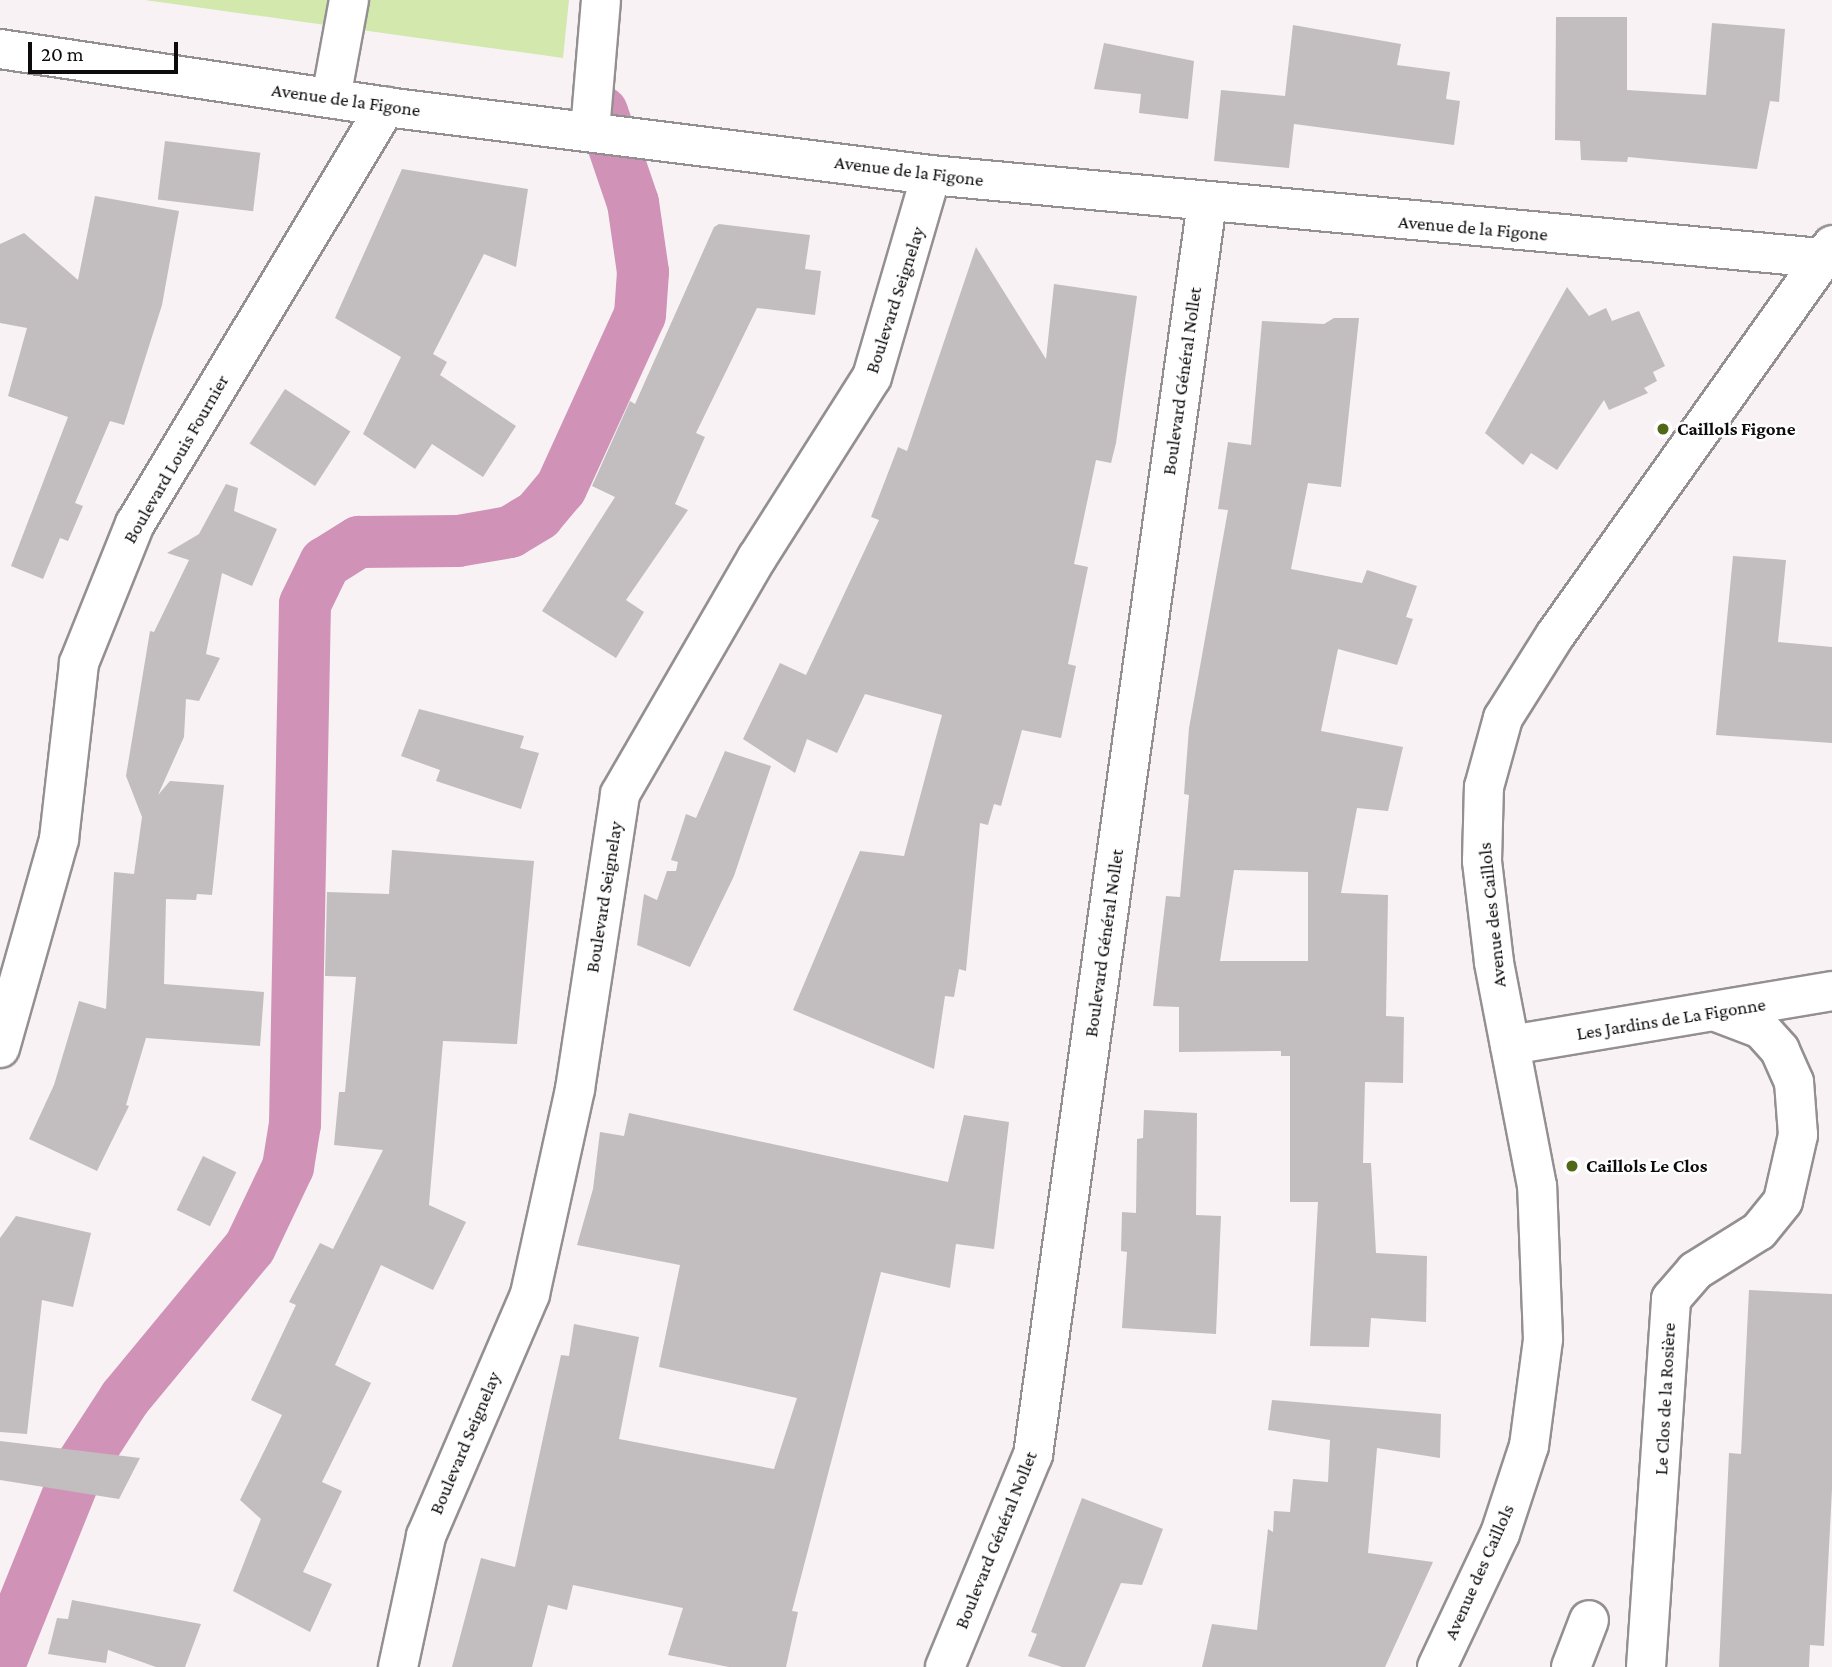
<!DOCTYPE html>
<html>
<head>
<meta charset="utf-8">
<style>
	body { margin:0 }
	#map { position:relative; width:1832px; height:1667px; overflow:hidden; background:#f8f2f5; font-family:"Crimson Pro",serif }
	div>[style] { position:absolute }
	.green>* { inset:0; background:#d2e8ac }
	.canal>* { height:52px; margin:-26px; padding:0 26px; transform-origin:26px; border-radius:26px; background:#d093b7 }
	.building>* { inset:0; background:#c2bdbf; transform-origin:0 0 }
	.roads { filter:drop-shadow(2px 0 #948f91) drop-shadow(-2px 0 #948f91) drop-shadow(0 2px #948f91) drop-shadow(0 -2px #948f91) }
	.minor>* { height:38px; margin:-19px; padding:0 19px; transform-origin:19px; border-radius:19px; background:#fff }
	.dots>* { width:19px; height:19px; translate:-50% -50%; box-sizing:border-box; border:4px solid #fff; border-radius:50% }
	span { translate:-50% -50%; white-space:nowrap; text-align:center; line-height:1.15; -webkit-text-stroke:5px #fff; paint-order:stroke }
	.street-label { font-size:19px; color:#0d0b0c }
	.poi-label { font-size:19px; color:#0d0b0c; font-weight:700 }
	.left { translate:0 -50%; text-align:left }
	.scale { position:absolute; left:28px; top:42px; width:150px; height:32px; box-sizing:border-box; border:4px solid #0d0b0c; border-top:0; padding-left:9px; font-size:21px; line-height:24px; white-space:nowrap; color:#0d0b0c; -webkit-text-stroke:5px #fff; paint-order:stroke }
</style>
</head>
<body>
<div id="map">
	<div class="green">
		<div style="clip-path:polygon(145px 0,569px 0,563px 58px)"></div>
	</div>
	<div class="canal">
		<div style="left:0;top:1663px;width:206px;rotate:-68deg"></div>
		<div style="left:77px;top:1472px;width:88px;rotate:-57deg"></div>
		<div style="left:125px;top:1398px;width:196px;rotate:-50.4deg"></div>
		<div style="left:250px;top:1247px;width:89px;rotate:-64.6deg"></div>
		<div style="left:288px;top:1167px;width:44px;rotate:-80.8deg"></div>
		<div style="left:295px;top:1124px;width:520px;rotate:-88.9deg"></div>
		<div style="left:305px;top:604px;width:46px;rotate:-64deg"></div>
		<div style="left:325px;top:563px;width:40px;rotate:-32deg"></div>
		<div style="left:359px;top:542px;width:99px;rotate:-0.6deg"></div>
		<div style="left:458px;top:541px;width:53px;rotate:-9.8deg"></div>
		<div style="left:510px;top:532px;width:33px;rotate:-31deg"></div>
		<div style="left:538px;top:515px;width:35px;rotate:-50deg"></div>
		<div style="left:561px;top:488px;width:190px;rotate:-65.5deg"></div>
		<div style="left:640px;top:315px;width:43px;rotate:-86deg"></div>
		<div style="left:643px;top:272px;width:70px;rotate:-98.2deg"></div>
		<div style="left:633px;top:203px;width:96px;rotate:-108.8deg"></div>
	</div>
	<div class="building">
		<div style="clip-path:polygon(1556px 17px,1627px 17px,1627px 90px,1706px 95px,1712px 23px,1785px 29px,1779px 102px,1770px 101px,1757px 169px,1628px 157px,1627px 162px,1581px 160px,1580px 141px,1555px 140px)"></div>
		<div style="clip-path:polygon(1293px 25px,1401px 44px,1397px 65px,1450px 72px,1446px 99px,1460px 101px,1454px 145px,1294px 124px,1289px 168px,1214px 161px,1221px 90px,1285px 96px)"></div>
		<div style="clip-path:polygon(1104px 43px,1194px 61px,1188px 119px,1139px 113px,1141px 94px,1094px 89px)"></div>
		<div style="left:165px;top:141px;width:96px;height:59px;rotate:7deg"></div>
		<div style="clip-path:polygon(402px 169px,528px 189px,516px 267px,484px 254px,433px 354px,447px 362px,440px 375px,516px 426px,483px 477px,432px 444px,415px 469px,363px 434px,401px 357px,335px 318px)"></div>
		<div style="clip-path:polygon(95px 196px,179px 211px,162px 305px,124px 425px,110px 421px,75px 503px,83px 506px,68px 541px,60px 538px,43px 579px,11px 566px,68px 417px,8px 396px,27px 328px,0 323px,0 244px,24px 233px,78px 280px)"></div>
		<div style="clip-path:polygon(719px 224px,810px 235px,805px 269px,821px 271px,815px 315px,757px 308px,696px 433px,705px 437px,675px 504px,688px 510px,626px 600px,644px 612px,616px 658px,542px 611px,615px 497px,592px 486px,630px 401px,635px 404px,714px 227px)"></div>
		<div style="clip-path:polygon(976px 247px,1046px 359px,1054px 284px,1137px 296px,1116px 443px,1111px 463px,1096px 460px,1074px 564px,1088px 567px,1068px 664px,1076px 666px,1061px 738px,1022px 730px,1001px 806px,994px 804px,988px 825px,980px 823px,966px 971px,959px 969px,954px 997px,945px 996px,934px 1069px,793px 1010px,860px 851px,904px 856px,942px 715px,865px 694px,837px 753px,807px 739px,795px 773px,743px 739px,780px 663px,806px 675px,879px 520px,871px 517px,898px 447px,907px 451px)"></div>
		<div style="clip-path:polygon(1567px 287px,1589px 316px,1606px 308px,1612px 321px,1639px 311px,1665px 366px,1653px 372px,1657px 381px,1644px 388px,1648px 393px,1609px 410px,1604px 400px,1557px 470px,1531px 453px,1523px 465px,1485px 433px)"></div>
		<div style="clip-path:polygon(evenodd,1334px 318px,1359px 318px,1341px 487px,1308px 483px,1291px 569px,1362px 583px,1367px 570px,1417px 586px,1406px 617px,1413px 619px,1397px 665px,1338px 649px,1321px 731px,1403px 747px,1388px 811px,1357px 808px,1341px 893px,1388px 895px,1386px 1016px,1404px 1017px,1403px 1083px,1365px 1082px,1363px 1163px,1371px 1163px,1376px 1253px,1427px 1256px,1426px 1322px,1371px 1318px,1369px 1347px,1310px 1346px,1318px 1202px,1290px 1202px,1290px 1056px,1281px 1056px,1281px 1051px,1179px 1052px,1179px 1007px,1153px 1006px,1166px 896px,1180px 897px,1189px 795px,1184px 794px,1189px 728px,1228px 510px,1218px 509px,1228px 442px,1251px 445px,1262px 321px,1324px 324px,1334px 318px,1234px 870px,1308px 872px,1308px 961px,1220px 961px,1234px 870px)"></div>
		<div style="left:285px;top:389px;width:78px;height:65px;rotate:33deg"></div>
		<div style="clip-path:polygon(226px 484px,238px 488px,234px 511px,277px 529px,252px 586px,222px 573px,206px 654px,220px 658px,199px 701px,186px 699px,184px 737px,158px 795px,170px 781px,224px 785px,212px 895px,197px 894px,196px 900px,166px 899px,164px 984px,264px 992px,260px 1046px,146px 1038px,126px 1105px,129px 1106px,97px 1171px,29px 1139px,54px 1085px,79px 1001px,106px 1009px,114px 872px,134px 874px,142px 817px,126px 776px,150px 631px,154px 632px,189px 560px,167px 553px,199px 534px)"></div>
		<div style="clip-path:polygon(1733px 556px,1786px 560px,1778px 642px,1832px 647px,1832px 743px,1716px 735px)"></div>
		<div style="clip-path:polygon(419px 709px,524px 736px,520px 748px,539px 753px,521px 809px,436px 781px,440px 770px,401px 756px)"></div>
		<div style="clip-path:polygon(725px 751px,771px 766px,734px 876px,690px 967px,637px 945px,644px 894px,657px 900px,667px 871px,676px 871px,678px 862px,671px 860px,686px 814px,696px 818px)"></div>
		<div style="clip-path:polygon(392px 850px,534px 861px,517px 1044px,443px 1041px,429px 1205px,466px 1222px,433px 1290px,381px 1265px,335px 1365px,371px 1383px,322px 1482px,342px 1491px,303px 1572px,332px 1584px,310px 1632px,233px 1591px,261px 1519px,240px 1500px,282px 1415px,251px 1400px,296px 1305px,289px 1302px,320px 1243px,333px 1249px,383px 1150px,334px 1145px,339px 1092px,345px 1092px,356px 977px,325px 976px,327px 892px,389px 894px)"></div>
		<div style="clip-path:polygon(1144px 1110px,1197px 1113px,1196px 1215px,1221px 1216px,1216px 1334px,1122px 1328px,1127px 1252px,1121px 1251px,1122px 1212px,1136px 1213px,1137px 1139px,1143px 1138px)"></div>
		<div style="clip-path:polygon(629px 1113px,948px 1182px,964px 1115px,1009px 1122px,994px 1249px,956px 1244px,950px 1288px,881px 1272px,792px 1611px,798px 1612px,786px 1667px,729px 1667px,668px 1655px,683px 1608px,573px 1585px,567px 1610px,548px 1605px,532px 1667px,452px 1667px,481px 1558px,515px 1567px,561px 1355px,569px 1356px,574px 1324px,639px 1337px,619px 1439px,774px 1469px,797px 1398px,659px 1367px,680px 1265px,577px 1245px,593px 1189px,600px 1132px,624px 1136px)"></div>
		<div style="left:203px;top:1156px;width:37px;height:60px;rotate:26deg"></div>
		<div style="clip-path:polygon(16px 1216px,91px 1233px,73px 1307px,42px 1300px,27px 1434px,0 1432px,0 1238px)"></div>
		<div style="clip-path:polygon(1749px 1290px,1832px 1294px,1832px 1489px,1824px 1646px,1810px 1645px,1809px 1667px,1719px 1667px,1729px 1453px,1741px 1454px)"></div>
		<div style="clip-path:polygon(1272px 1400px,1441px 1414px,1440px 1458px,1377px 1448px,1368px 1553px,1433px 1562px,1385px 1667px,1202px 1667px,1212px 1624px,1257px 1630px,1268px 1529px,1273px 1532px,1274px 1511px,1290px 1512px,1293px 1479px,1328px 1482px,1330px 1440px,1268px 1430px)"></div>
		<div style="clip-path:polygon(0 1441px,140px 1458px,119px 1499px,0 1480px)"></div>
		<div style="clip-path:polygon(1082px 1498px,1163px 1529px,1142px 1585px,1121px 1583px,1085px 1667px,1062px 1667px,1028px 1656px,1037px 1634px,1031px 1632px)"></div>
		<div style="clip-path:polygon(72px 1600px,201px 1624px,185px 1667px,156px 1667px,108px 1650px,106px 1663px,48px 1654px,57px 1618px,68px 1619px)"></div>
	</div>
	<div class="roads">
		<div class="minor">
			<div style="left:0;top:49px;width:390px;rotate:8.5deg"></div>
			<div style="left:386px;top:107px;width:549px;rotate:7.11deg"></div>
			<div style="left:931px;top:175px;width:894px;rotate:5.33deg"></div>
			<div style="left:331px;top:98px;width:100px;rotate:-79.6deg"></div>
			<div style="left:590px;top:131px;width:131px;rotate:-85.2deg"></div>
			<div style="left:1510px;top:1045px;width:326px;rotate:-9.5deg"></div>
			<div style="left:0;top:1048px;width:217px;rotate:-74.2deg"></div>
			<div style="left:59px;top:839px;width:177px;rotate:-83.5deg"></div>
			<div style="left:79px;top:663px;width:150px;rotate:-68.1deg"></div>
			<div style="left:135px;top:524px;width:487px;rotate:-59deg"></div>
			<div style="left:398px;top:1667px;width:134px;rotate:-77.9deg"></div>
			<div style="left:426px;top:1536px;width:263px;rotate:-66.7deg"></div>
			<div style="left:530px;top:1294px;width:210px;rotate:-77.6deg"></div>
			<div style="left:575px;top:1089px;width:298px;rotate:-81.3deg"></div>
			<div style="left:620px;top:794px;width:273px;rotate:-59.9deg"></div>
			<div style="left:757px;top:558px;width:214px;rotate:-57.6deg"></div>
			<div style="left:872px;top:377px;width:210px;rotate:-73.7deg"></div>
			<div style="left:945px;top:1667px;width:230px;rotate:-67.5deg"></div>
			<div style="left:1033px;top:1455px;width:1264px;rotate:-82.09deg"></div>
			<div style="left:1437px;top:1667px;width:147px;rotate:-64.7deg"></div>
			<div style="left:1500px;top:1534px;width:93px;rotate:-71.8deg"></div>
			<div style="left:1529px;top:1446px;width:108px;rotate:-82.5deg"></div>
			<div style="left:1543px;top:1339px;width:153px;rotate:-92.2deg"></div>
			<div style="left:1537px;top:1186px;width:228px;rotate:-100.9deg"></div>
			<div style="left:1494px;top:962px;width:102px;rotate:-96.8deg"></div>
			<div style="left:1482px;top:861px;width:74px;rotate:-88.5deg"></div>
			<div style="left:1484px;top:787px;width:72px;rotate:-74.6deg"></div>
			<div style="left:1503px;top:718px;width:99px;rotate:-57.8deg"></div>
			<div style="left:1556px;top:634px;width:477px;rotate:-54.6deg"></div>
			<div style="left:1571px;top:1667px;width:50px;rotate:-69deg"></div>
			<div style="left:1646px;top:1667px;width:369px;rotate:-86.1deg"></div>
			<div style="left:1671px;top:1299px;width:37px;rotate:-49deg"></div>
			<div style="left:1695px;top:1271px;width:75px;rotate:-32deg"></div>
			<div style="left:1759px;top:1231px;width:38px;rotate:-51deg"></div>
			<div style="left:1783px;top:1201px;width:68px;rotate:-77.2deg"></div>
			<div style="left:1798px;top:1135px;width:53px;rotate:-94.3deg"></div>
			<div style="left:1794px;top:1082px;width:35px;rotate:-114deg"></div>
			<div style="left:1780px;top:1050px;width:28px;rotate:-132deg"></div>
			<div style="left:1761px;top:1029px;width:45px;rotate:-159.1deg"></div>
		</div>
	</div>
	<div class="dots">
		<div style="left:1663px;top:429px;background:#516816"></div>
		<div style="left:1572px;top:1166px;background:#516816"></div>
	</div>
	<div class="street-label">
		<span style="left:346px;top:100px;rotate:8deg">Avenue de la Figone</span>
		<span style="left:909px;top:171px;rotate:7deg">Avenue de la Figone</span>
		<span style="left:1473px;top:228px;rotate:5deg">Avenue de la Figone</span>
		<span style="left:895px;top:300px;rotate:-72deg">Boulevard Seignelay</span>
		<span style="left:1182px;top:381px;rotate:-82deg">Boulevard Général Nollet</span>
		<span style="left:176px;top:459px;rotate:-60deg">Boulevard Louis Fournier</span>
		<span style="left:604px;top:897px;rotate:-81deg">Boulevard Seignelay</span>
		<span style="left:1492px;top:915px;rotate:-96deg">Avenue des Caillols</span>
		<span style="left:1104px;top:943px;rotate:-82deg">Boulevard Général Nollet</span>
		<span style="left:1671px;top:1019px;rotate:-9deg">Les Jardins de La Figonne</span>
		<span style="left:1665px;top:1399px;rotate:-87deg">Le Clos de la Rosière</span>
		<span style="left:465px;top:1443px;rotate:-67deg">Boulevard Seignelay</span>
		<span style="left:996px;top:1540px;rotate:-68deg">Boulevard Général Nollet</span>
		<span style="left:1479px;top:1572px;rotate:-66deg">Avenue des Caillols</span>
	</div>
	<div class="poi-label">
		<span class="left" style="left:1677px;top:429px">Caillols Figone</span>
		<span class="left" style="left:1586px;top:1166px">Caillols Le Clos</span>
	</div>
	<div class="scale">20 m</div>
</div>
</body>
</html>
